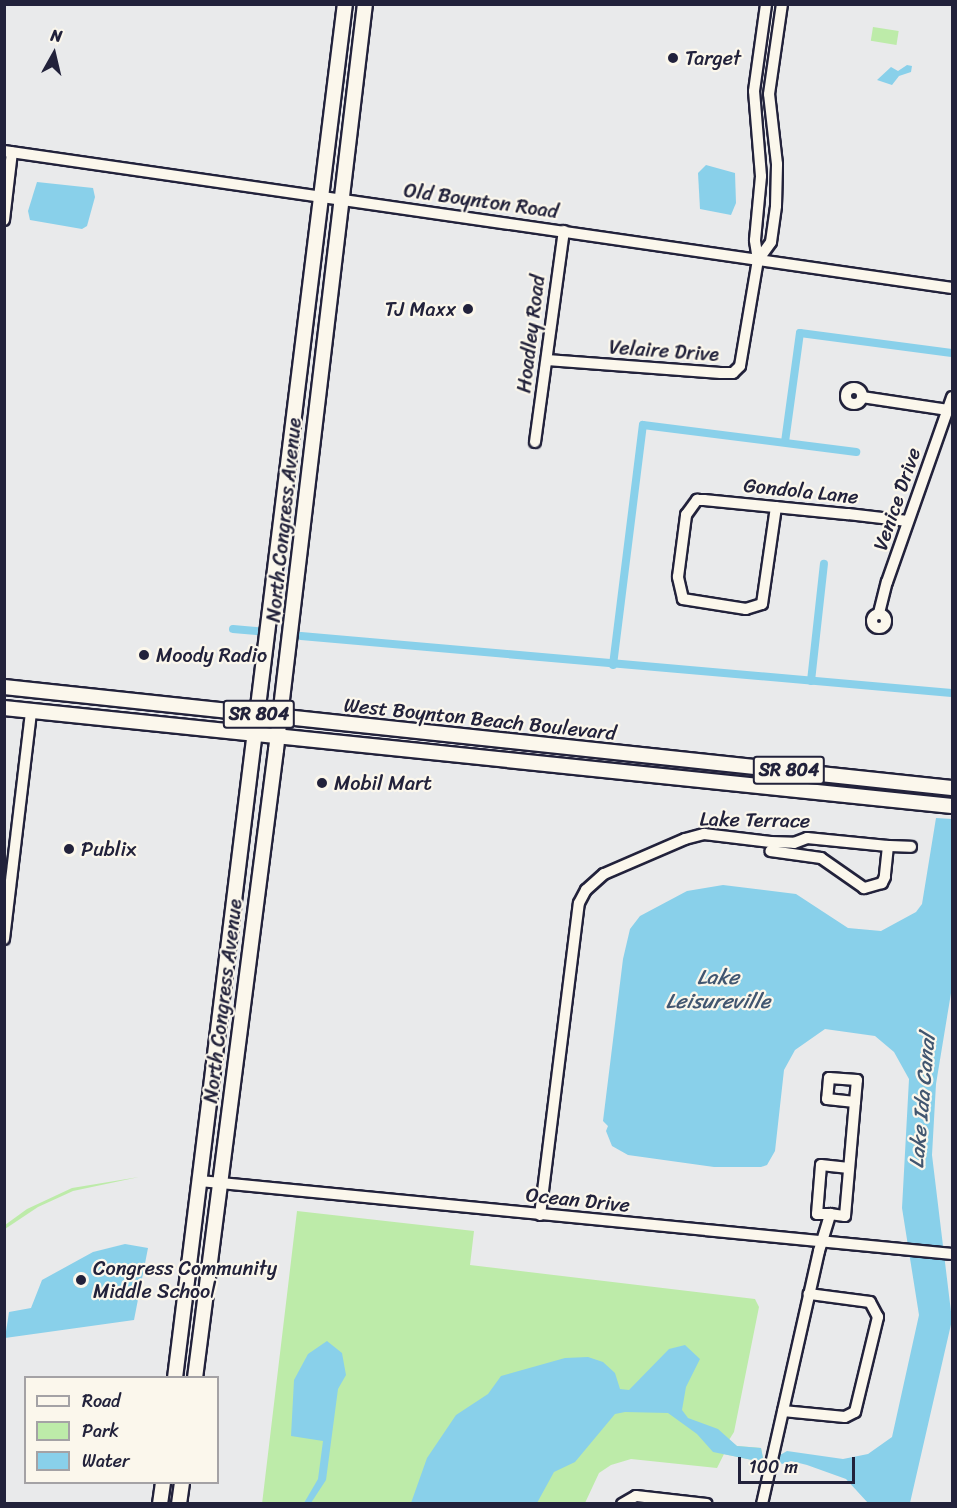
<!DOCTYPE html>
<html>
<head>
<meta charset="utf-8">
<style>
	body { margin:0 }
	#map { position:relative; width:957px; height:1508px; overflow:hidden; background:#e9eaeb; font-family:Sriracha,sans-serif }
	div>[style] { position:absolute }
	.green>* { inset:0; background:#bdeba9; transform-origin:0 0 }
	.water>* { inset:0; background:#89d0ea }
	.canal>* { height:8px; margin:-4px; padding:0 4px; transform-origin:4px; border-radius:4px; background:#89d0ea }
	.roads { filter:drop-shadow(2px 0 #22223b) drop-shadow(-2px 0 #22223b) drop-shadow(0 2px #22223b) drop-shadow(0 -2px #22223b) }
	.minor>* { height:10px; margin:-5px; padding:0 5px; transform-origin:5px; border-radius:5px; background:#fbf7ec }
	.minor>.ring { margin:-5px; padding:0; box-sizing:content-box; background:none; border:10px solid #fbf7ec; border-radius:50% }
	.major>* { height:14px; margin:-7px; padding:0 7px; transform-origin:7px; border-radius:7px; background:#fbf7ec }
	.dots>* { width:16px; height:16px; translate:-50% -50%; box-sizing:border-box; border:3px solid #fbf7ec; border-radius:50% }
	span { translate:-50% -50%; white-space:nowrap; text-align:center; line-height:1.15; -webkit-text-stroke:4.5px #fbf7ec; paint-order:stroke }
	.shield-label span { padding:2px 4px; background:#fbf7ec; border:2px solid; border-radius:4px; -webkit-text-stroke-width:0 }
	.shield-label { font-size:18px; color:#22223b; font-weight:700 }
	.poi-label { font-size:20px; color:#22223b }
	.left { translate:0 -50%; text-align:left }
	.right { translate:-100% -50%; text-align:right }
	.street-label { font-size:20px; color:#22223b }
	.water-label { font-size:21px; color:#415670; font-style:italic }
	.frame { position:absolute; inset:0; border:6px solid #22223b; pointer-events:none }
	.legend { position:absolute; left:24px; top:1376px; width:195px; height:108px; box-sizing:border-box; background:#fbf7ec; border:2px solid #a4a2a5; margin:0; padding:8px 10px; list-style:none; font-size:18px; color:#22223b }
	.legend li { display:flex; align-items:center; gap:12px; height:30px }
	.legend b { width:30px; border:2px solid #a4a2a5 }
	.north { position:absolute; left:24px; top:24px; width:60px; height:60px; -webkit-text-stroke:4px #fbf7ec; paint-order:stroke; rotate:8deg; font-size:16px; font-weight:700; line-height:24px; text-align:center; color:#22223b }
	.north::after { content:''; display:block; margin:auto; width:21px; height:27px; background:#22223b; clip-path:polygon(50% 0,100% 100%,50% 72%,0 100%) }
	.scale { position:absolute; left:738px; top:1457px; width:117px; height:27px; box-sizing:border-box; border:3px solid #22223b; border-top:0; padding-left:8px; font-size:18px; line-height:21px; white-space:nowrap; color:#22223b; -webkit-text-stroke:4px #fbf7ec; paint-order:stroke }
</style>
</head>
<body>
<div id="map">
	<div class="green">
		<div style="left:873px;top:27px;width:26px;height:14px;rotate:9deg"></div>
		<div style="clip-path:polygon(139px 1177px,73px 1191px,38px 1207px,5px 1229px,5px 1225px,27px 1209px,72px 1188px)"></div>
		<div style="clip-path:polygon(297px 1211px,474px 1231px,470px 1265px,755px 1299px,759px 1307px,734px 1432px,729px 1440px,737px 1446px,761px 1448px,763px 1458px,757px 1461px,724px 1454px,717px 1468px,631px 1459px,611px 1465px,599px 1473px,585px 1503px,262px 1504px)"></div>
	</div>
	<div class="water">
		<div style="clip-path:polygon(907px 65px,912px 66px,911px 72px,899px 76px,892px 85px,877px 80px,891px 67px,898px 71px)"></div>
		<div style="clip-path:polygon(706px 165px,735px 173px,736px 203px,731px 215px,700px 209px,698px 173px)"></div>
		<div style="clip-path:polygon(37px 182px,93px 188px,95px 197px,87px 226px,82px 229px,30px 220px,28px 211px)"></div>
		<div style="clip-path:polygon(936px 818px,952px 819px,952px 987px,936px 1084px,932px 1155px,952px 1320px,910px 1503px,868px 1503px,846px 1479px,807px 1465px,791px 1461px,782px 1464px,779px 1461px,780px 1455px,787px 1451px,843px 1459px,868px 1454px,892px 1437px,919px 1315px,902px 1208px,909px 1079px,894px 1052px,875px 1036px,825px 1029px,795px 1050px,784px 1070px,775px 1151px,767px 1165px,761px 1167px,714px 1167px,628px 1155px,612px 1146px,606px 1131px,608px 1126px,603px 1121px,623px 959px,630px 929px,640px 916px,687px 891px,723px 885px,796px 894px,848px 928px,881px 931px,916px 912px,922px 904px)"></div>
		<div style="clip-path:polygon(125px 1244px,148px 1248px,134px 1320px,5px 1338px,9px 1312px,31px 1308px,42px 1280px,93px 1252px)"></div>
		<div style="clip-path:polygon(327px 1341px,342px 1353px,346px 1375px,338px 1389px,326px 1480px,311px 1503px,304px 1503px,318px 1479px,323px 1441px,291px 1436px,294px 1380px,308px 1354px)"></div>
		<div style="clip-path:polygon(685px 1345px,700px 1359px,686px 1387px,682px 1410px,688px 1418px,718px 1429px,737px 1446px,761px 1448px,763px 1458px,757px 1461px,713px 1452px,697px 1434px,668px 1413px,625px 1412px,615px 1414px,575px 1462px,554px 1472px,537px 1503px,411px 1503px,427px 1458px,456px 1415px,488px 1394px,501px 1376px,565px 1358px,588px 1357px,603px 1362px,615px 1373px,620px 1389px,629px 1390px,669px 1349px)"></div>
	</div>
	<div class="canal">
		<div style="left:785px;top:442px;width:110px;rotate:-82.2deg"></div>
		<div style="left:800px;top:333px;width:153px;rotate:7.5deg"></div>
		<div style="left:233px;top:629px;width:25px;rotate:5deg"></div>
		<div style="left:301px;top:636px;width:653px;rotate:5deg"></div>
		<div style="left:613px;top:665px;width:242px;rotate:-82.9deg"></div>
		<div style="left:643px;top:425px;width:215px;rotate:7.2deg"></div>
		<div style="left:811px;top:681px;width:118px;rotate:-83.7deg"></div>
	</div>
	<div class="roads">
		<div class="minor">
			<div style="left:4px;top:151px;width:958px;rotate:8.22deg"></div>
			<div style="left:4px;top:220px;width:68px;rotate:-83.3deg"></div>
			<div style="left:758px;top:260px;width:22px;rotate:-54deg"></div>
			<div style="left:771px;top:242px;width:36px;rotate:-82deg"></div>
			<div style="left:776px;top:206px;width:42px;rotate:-88.6deg"></div>
			<div style="left:777px;top:164px;width:70px;rotate:-96.5deg"></div>
			<div style="left:769px;top:94px;width:91px;rotate:-81.8deg"></div>
			<div style="left:547px;top:360px;width:174px;rotate:4.3deg"></div>
			<div style="left:721px;top:373px;width:12px"></div>
			<div style="left:733px;top:373px;width:10px;rotate:-45deg"></div>
			<div style="left:740px;top:366px;width:108px;rotate:-80.4deg"></div>
			<div style="left:758px;top:260px;width:20px;rotate:-99deg"></div>
			<div style="left:755px;top:240px;width:64px;rotate:-84.6deg"></div>
			<div style="left:761px;top:176px;width:85px;rotate:-94.7deg"></div>
			<div style="left:754px;top:91px;width:88px;rotate:-82.1deg"></div>
			<div class="ring" style="left:846px;top:388px;width:6px;height:6px"></div>
			<div style="left:862px;top:397px;width:87px;rotate:8.6deg"></div>
			<div style="left:535px;top:442px;width:213px;rotate:-82.2deg"></div>
			<div style="left:776px;top:507px;width:98px;rotate:98.2deg"></div>
			<div style="left:762px;top:604px;width:17px;rotate:163deg"></div>
			<div style="left:746px;top:609px;width:64px;rotate:-171deg"></div>
			<div style="left:683px;top:599px;width:23px;rotate:-103deg"></div>
			<div style="left:678px;top:577px;width:63px;rotate:-82.6deg"></div>
			<div style="left:686px;top:515px;width:19px;rotate:-54deg"></div>
			<div style="left:697px;top:500px;width:7px"></div>
			<div style="left:704px;top:500px;width:145px;rotate:5.6deg"></div>
			<div style="left:848px;top:514px;width:60px;rotate:6.7deg"></div>
			<div style="left:879px;top:613px;width:32px;rotate:-76deg"></div>
			<div style="left:887px;top:582px;width:196px;rotate:-70.6deg"></div>
			<div class="ring" style="left:872px;top:614px;width:4px;height:4px"></div>
			<div style="left:888px;top:846px;width:23px;rotate:2deg"></div>
			<div style="left:4px;top:939px;width:230px;rotate:-83.2deg"></div>
			<div style="left:200px;top:1181px;width:756px;rotate:5.54deg"></div>
			<div style="left:830px;top:1214px;width:13px;rotate:180deg"></div>
			<div style="left:817px;top:1214px;width:49px;rotate:-85.3deg"></div>
			<div style="left:821px;top:1165px;width:28px;rotate:6deg"></div>
			<div style="left:540px;top:1215px;width:314px;rotate:-82.9deg"></div>
			<div style="left:579px;top:903px;width:15px;rotate:-62deg"></div>
			<div style="left:586px;top:890px;width:24px;rotate:-42deg"></div>
			<div style="left:604px;top:874px;width:88px;rotate:-23.4deg"></div>
			<div style="left:685px;top:839px;width:20px;rotate:-15deg"></div>
			<div style="left:704px;top:834px;width:67px;rotate:6.8deg"></div>
			<div style="left:771px;top:842px;width:23px;rotate:2deg"></div>
			<div style="left:794px;top:843px;width:14px;rotate:-21deg"></div>
			<div style="left:807px;top:838px;width:81px;rotate:5.6deg"></div>
			<div style="left:888px;top:846px;width:31px;rotate:96deg"></div>
			<div style="left:885px;top:877px;width:7px;rotate:117deg"></div>
			<div style="left:882px;top:883px;width:19px;rotate:164deg"></div>
			<div style="left:864px;top:888px;width:52px;rotate:-145.1deg"></div>
			<div style="left:821px;top:858px;width:51px;rotate:-172.2deg"></div>
			<div style="left:783px;top:1411px;width:62px;rotate:5.5deg"></div>
			<div style="left:845px;top:1417px;width:11px;rotate:-27deg"></div>
			<div style="left:855px;top:1412px;width:98px;rotate:-76.4deg"></div>
			<div style="left:878px;top:1317px;width:17px;rotate:-118deg"></div>
			<div style="left:870px;top:1302px;width:62px;rotate:-172.5deg"></div>
			<div style="left:622px;top:1504px;width:16px;rotate:-30deg"></div>
			<div style="left:636px;top:1496px;width:71px;rotate:6.4deg"></div>
			<div style="left:762px;top:1504px;width:259px;rotate:-77.3deg"></div>
			<div style="left:819px;top:1251px;width:39px;rotate:-73deg"></div>
			<div style="left:830px;top:1214px;width:15px;rotate:8deg"></div>
			<div style="left:845px;top:1216px;width:114px;rotate:-85deg"></div>
			<div style="left:855px;top:1102px;width:22px;rotate:-85deg"></div>
			<div style="left:857px;top:1080px;width:28px;rotate:-176deg"></div>
			<div style="left:829px;top:1078px;width:21px;rotate:95deg"></div>
			<div style="left:827px;top:1099px;width:28px;rotate:6deg"></div>
		</div>
		<div class="major">
			<div style="left:4px;top:687px;width:953px;rotate:6.08deg"></div>
			<div style="left:4px;top:708px;width:953px;rotate:5.9deg"></div>
			<div style="left:175px;top:1378px;width:1384px;rotate:-82.95deg"></div>
			<div style="left:195px;top:1378px;width:633px;rotate:-82.65deg"></div>
			<div style="left:276px;top:750px;width:751px;rotate:-83.2deg"></div>
			<div style="left:160px;top:1504px;width:22px;rotate:-82deg"></div>
			<div style="left:179px;top:1504px;width:22px;rotate:-82deg"></div>
		</div>
	</div>
	<div class="dots">
		<div style="left:673px;top:58px;background:#22223b"></div>
		<div style="left:468px;top:309px;background:#22223b"></div>
		<div style="left:144px;top:655px;background:#22223b"></div>
		<div style="left:322px;top:783px;background:#22223b"></div>
		<div style="left:69px;top:849px;background:#22223b"></div>
		<div style="left:81px;top:1280px;background:#22223b"></div>
	</div>
	<div class="shield-label">
		<span style="left:259px;top:714px">SR 804</span>
		<span style="left:789px;top:770px">SR 804</span>
	</div>
	<div class="poi-label">
		<span class="left" style="left:685px;top:58px">Target</span>
		<span class="right" style="left:456px;top:309px">TJ Maxx</span>
		<span class="left" style="left:156px;top:655px">Moody Radio</span>
		<span class="left" style="left:334px;top:783px">Mobil Mart</span>
		<span class="left" style="left:81px;top:849px">Publix</span>
		<span class="left" style="left:93px;top:1280px">Congress Community<br>Middle School</span>
	</div>
	<div class="street-label">
		<span style="left:481px;top:201px;rotate:8deg">Old Boynton Road</span>
		<span style="left:531px;top:334px;rotate:-83deg">Hoadley Road</span>
		<span style="left:664px;top:351px;rotate:4deg">Velaire Drive</span>
		<span style="left:801px;top:491px;rotate:6deg">Gondola Lane</span>
		<span style="left:897px;top:499px;rotate:-71deg">Venice Drive</span>
		<span style="left:284px;top:520px;rotate:-84deg">North Congress Avenue</span>
		<span style="left:480px;top:719px;rotate:6deg">West Boynton Beach Boulevard</span>
		<span style="left:755px;top:820px;rotate:1deg">Lake Terrace</span>
		<span style="left:223px;top:1001px;rotate:-83deg">North Congress Avenue</span>
		<span style="left:578px;top:1200px;rotate:6deg">Ocean Drive</span>
	</div>
	<div class="water-label">
		<span style="left:718px;top:989px">Lake<br>Leisureville</span>
		<span style="left:922px;top:1101px;rotate:-85deg">Lake Ida Canal</span>
	</div>
	<div class="frame"></div>
	<ul class="legend">
	<li><b style="height:8px;background:#fbf7ec"></b>Road</li>
	<li><b style="height:16px;background:#bdeba9"></b>Park</li>
	<li><b style="height:16px;background:#89d0ea"></b>Water</li>
	</ul>
	<div class="north">N</div>
	<div class="scale">100 m</div>
</div>
</body>
</html>
